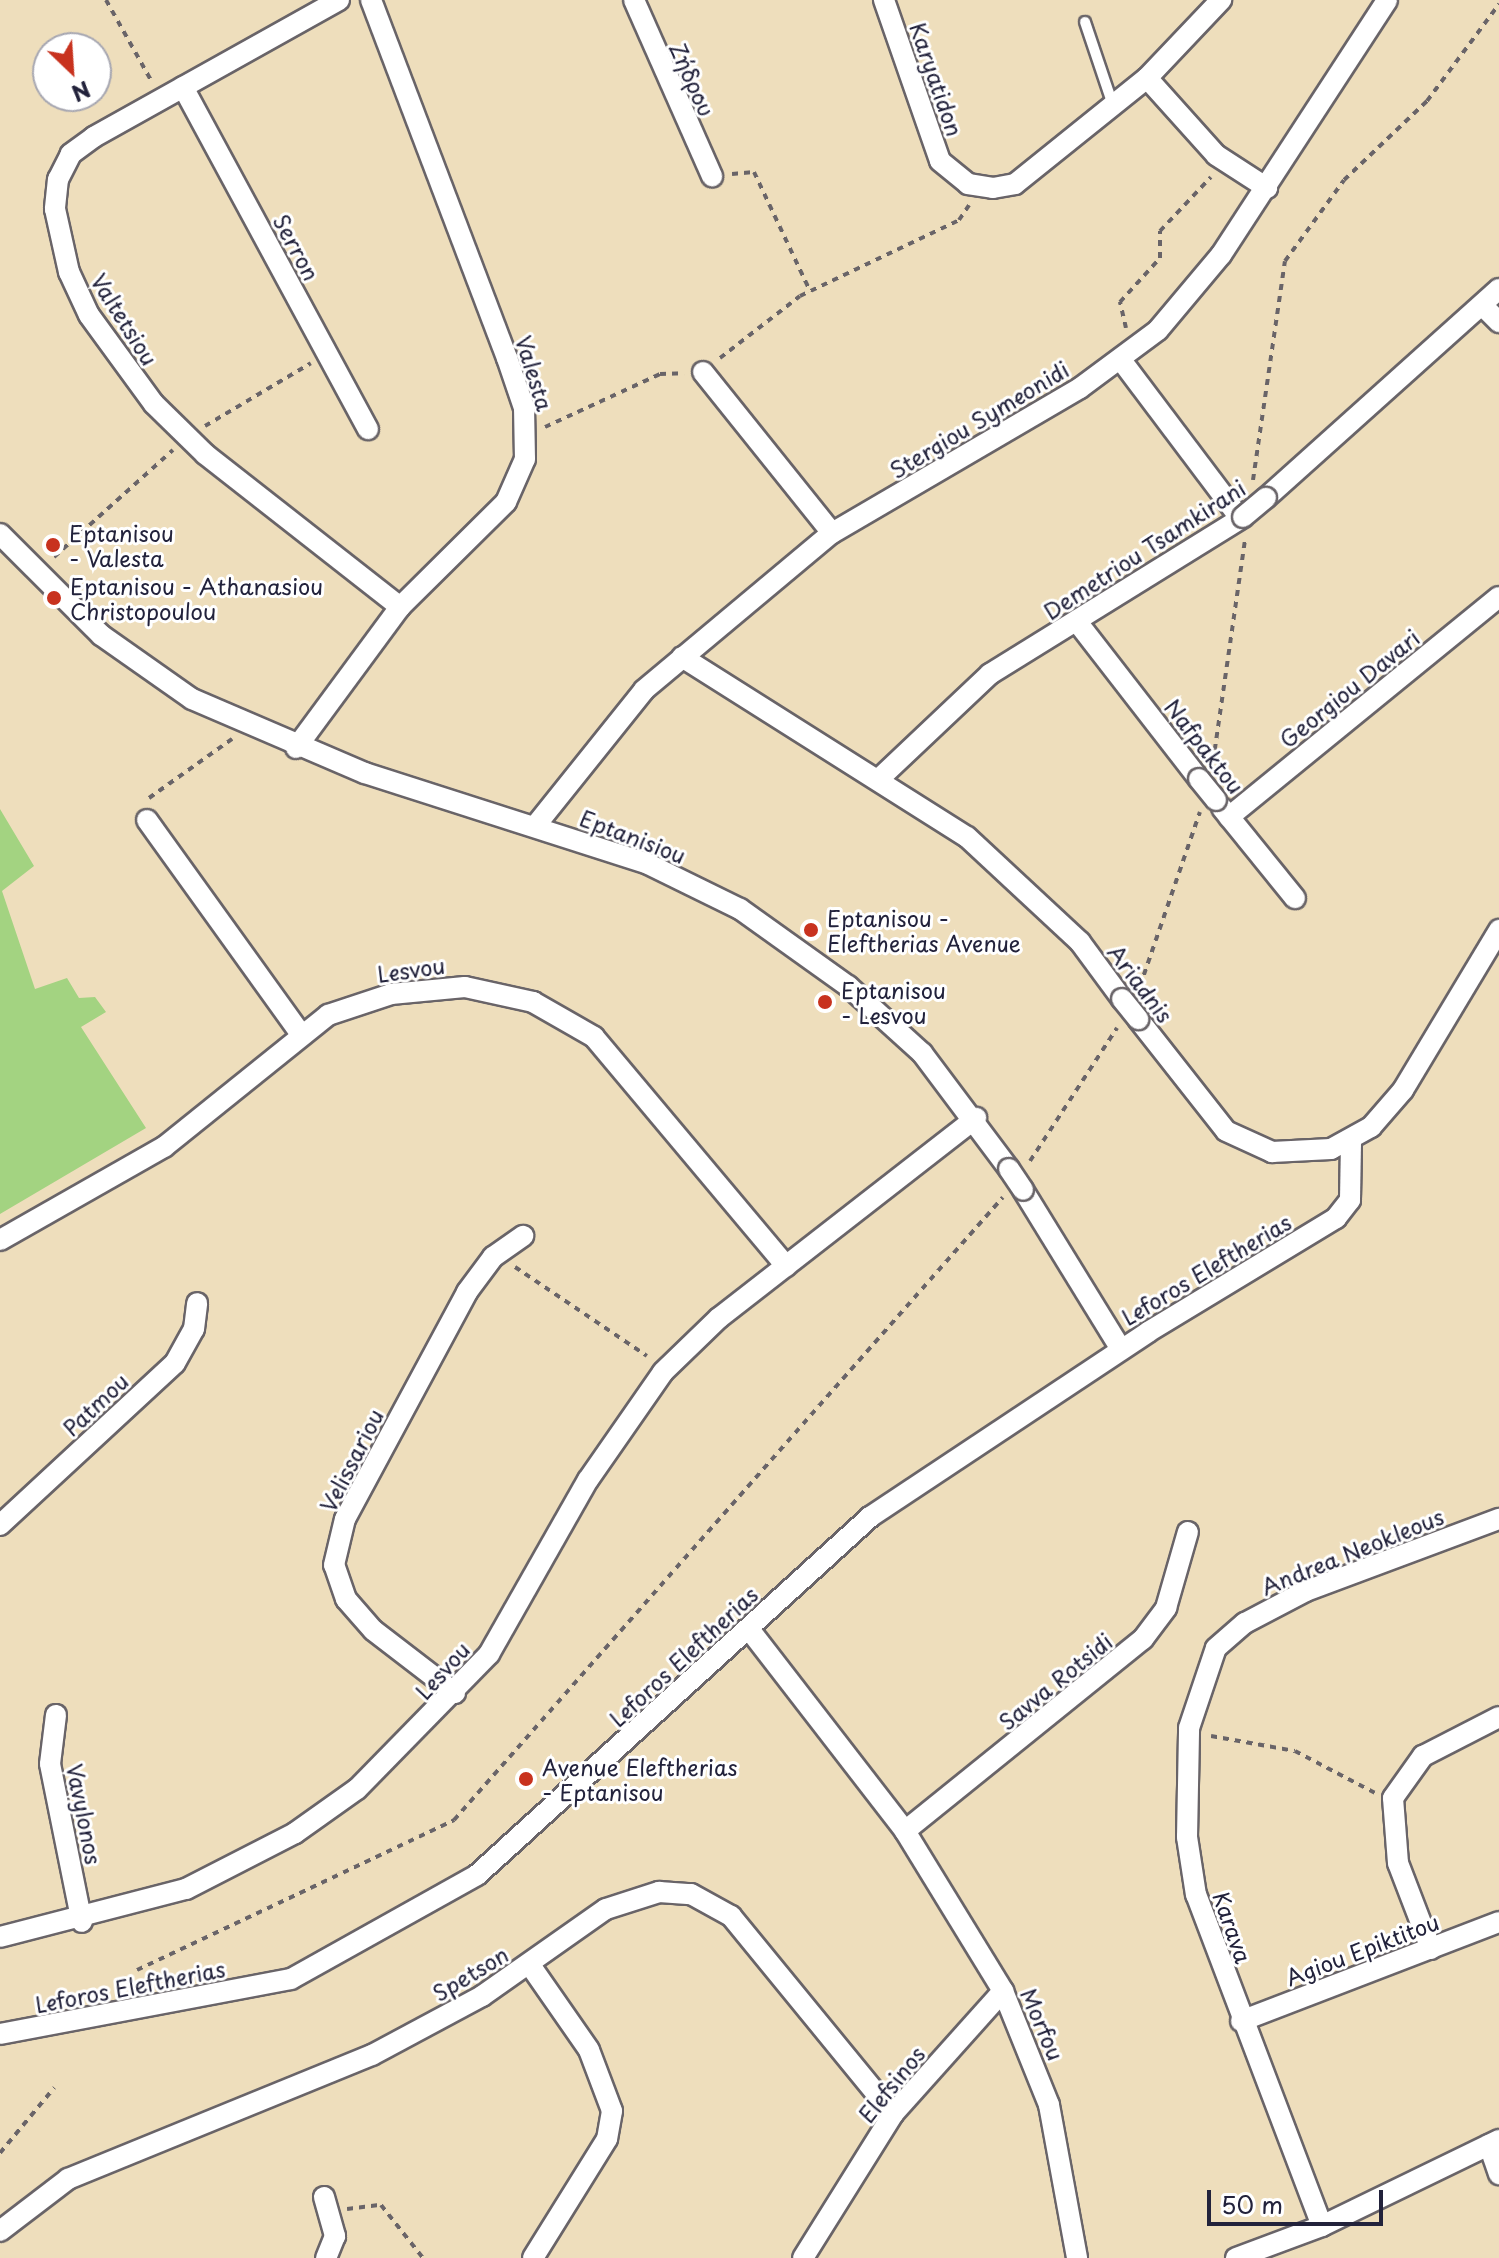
<!DOCTYPE html>
<html>
<head>
<meta charset="utf-8">
<style>
	body { margin:0 }
	#map { position:relative; width:1499px; height:2258px; overflow:hidden; background:#eedebc; font-family:"Playpen Sans",sans-serif }
	div>[style] { position:absolute }
	.green>* { inset:0; background:#a3d381 }
	.path>* { height:4px; margin-top:-2px; transform-origin:0; background:repeating-linear-gradient(90deg,#696468 0 6px,transparent 0 12px) }
	.roads { filter:drop-shadow(2px 0 #696468) drop-shadow(-2px 0 #696468) drop-shadow(0 2px #696468) drop-shadow(0 -2px #696468) }
	.lane>* { height:10px; margin:-5px; padding:0 5px; transform-origin:5px; border-radius:5px; background:#fff }
	.street>* { height:20px; margin:-10px; padding:0 10px; transform-origin:10px; border-radius:10px; background:#fff }
	.bridges { filter:drop-shadow(2px 0 #696468) drop-shadow(-2px 0 #696468) drop-shadow(0 2px #696468) drop-shadow(0 -2px #696468) }
	.street-bridge>* { height:20px; margin:-10px; padding:0 10px; transform-origin:10px; border-radius:10px; background:#fff }
	.dots>* { width:22px; height:22px; translate:-50% -50%; box-sizing:border-box; border:4px solid #fff; border-radius:50% }
	span { translate:-50% -50%; white-space:nowrap; text-align:center; line-height:1.15; -webkit-text-stroke:6px #fff; paint-order:stroke }
	.street-label { font-size:22px; color:#22223b }
	.poi-label { font-size:22px; color:#22223b }
	.left { translate:0 -50%; text-align:left }
	.north { position:absolute; left:32px; top:32px; width:80px; height:80px; box-sizing:border-box; background:#fff; border:2px solid #a7a7b1; border-radius:50%; rotate:155deg; font-size:22px; font-weight:700; line-height:32px; text-align:center; color:#22223b }
	.north::after { content:''; display:block; margin:auto; width:28px; height:36px; background:#c8321e; clip-path:polygon(50% 0,100% 100%,50% 72%,0 100%) }
	.scale { position:absolute; left:1207px; top:2190px; width:176px; height:36px; box-sizing:border-box; border:4px solid #22223b; border-top:0; padding-left:10px; font-size:24px; line-height:28px; white-space:nowrap; color:#22223b; -webkit-text-stroke:6px #fff; paint-order:stroke }
</style>
</head>
<body>
<div id="map">
	<div class="green">
		<div style="clip-path:polygon(0 809px,34px 866px,2px 891px,35px 989px,67px 978px,79px 998px,95px 997px,106px 1012px,81px 1027px,146px 1128px,0 1214px)"></div>
	</div>
	<div class="path">
		<div style="left:106px;top:0;width:94px;rotate:60.7deg"></div>
		<div style="left:732px;top:174px;width:22px;rotate:-5deg"></div>
		<div style="left:754px;top:172px;width:132px;rotate:64.8deg"></div>
		<div style="left:1126px;top:328px;width:27px;rotate:-103deg"></div>
		<div style="left:1120px;top:302px;width:59px;rotate:-47.7deg"></div>
		<div style="left:1160px;top:258px;width:27px;rotate:-90deg"></div>
		<div style="left:1160px;top:231px;width:74px;rotate:-46.6deg"></div>
		<div style="left:720px;top:358px;width:101px;rotate:-37.8deg"></div>
		<div style="left:800px;top:296px;width:176px;rotate:-25.5deg"></div>
		<div style="left:959px;top:220px;width:18px;rotate:-56deg"></div>
		<div style="left:205px;top:426px;width:123px;rotate:-30.7deg"></div>
		<div style="left:545px;top:427px;width:127px;rotate:-24.7deg"></div>
		<div style="left:660px;top:374px;width:24px;rotate:-2deg"></div>
		<div style="left:1253px;top:480px;width:221px;rotate:-81.7deg"></div>
		<div style="left:1285px;top:261px;width:100px;rotate:-53.9deg"></div>
		<div style="left:1344px;top:180px;width:115px;rotate:-43.6deg"></div>
		<div style="left:1427px;top:101px;width:121px;rotate:-53.4deg"></div>
		<div style="left:54px;top:557px;width:160px;rotate:-42deg"></div>
		<div style="left:1213px;top:762px;width:223px;rotate:-81.8deg"></div>
		<div style="left:149px;top:798px;width:102px;rotate:-35.4deg"></div>
		<div style="left:1140px;top:986px;width:184px;rotate:-71deg"></div>
		<div style="left:1030px;top:1161px;width:159px;rotate:-56.8deg"></div>
		<div style="left:515px;top:1267px;width:159px;rotate:34deg"></div>
		<div style="left:1211px;top:1736px;width:85px;rotate:10.1deg"></div>
		<div style="left:1295px;top:1751px;width:90px;rotate:27.7deg"></div>
		<div style="left:137px;top:1970px;width:351px;rotate:-25.3deg"></div>
		<div style="left:454px;top:1820px;width:830px;rotate:-48.61deg"></div>
		<div style="left:0;top:2153px;width:85px;rotate:-50.3deg"></div>
		<div style="left:347px;top:2209px;width:34px;rotate:-7deg"></div>
		<div style="left:381px;top:2205px;width:68px;rotate:51.6deg"></div>
	</div>
	<div class="roads">
		<div class="lane">
			<div style="left:1085px;top:22px;width:88px;rotate:71.4deg"></div>
		</div>
		<div class="street">
			<div style="left:339px;top:0;width:281px;rotate:150.8deg"></div>
			<div style="left:94px;top:137px;width:29px;rotate:144deg"></div>
			<div style="left:71px;top:154px;width:28px;rotate:117deg"></div>
			<div style="left:58px;top:179px;width:30px;rotate:96deg"></div>
			<div style="left:55px;top:209px;width:65px;rotate:77.5deg"></div>
			<div style="left:69px;top:272px;width:47px;rotate:65.1deg"></div>
			<div style="left:89px;top:315px;width:110px;rotate:53.9deg"></div>
			<div style="left:154px;top:404px;width:71px;rotate:44.4deg"></div>
			<div style="left:205px;top:454px;width:248px;rotate:38.1deg"></div>
			<div style="left:634px;top:0;width:193px;rotate:66.1deg"></div>
			<div style="left:884px;top:0;width:170px;rotate:70.8deg"></div>
			<div style="left:940px;top:161px;width:36px;rotate:39deg"></div>
			<div style="left:968px;top:184px;width:25px;rotate:9deg"></div>
			<div style="left:993px;top:188px;width:22px;rotate:-10deg"></div>
			<div style="left:1015px;top:184px;width:169px;rotate:-38.8deg"></div>
			<div style="left:1147px;top:78px;width:108px;rotate:-46.5deg"></div>
			<div style="left:1147px;top:78px;width:103px;rotate:48.1deg"></div>
			<div style="left:1216px;top:155px;width:61px;rotate:32.9deg"></div>
			<div style="left:183px;top:87px;width:389px;rotate:61.6deg"></div>
			<div style="left:1483px;top:306px;width:23px;rotate:45deg"></div>
			<div style="left:1121px;top:360px;width:198px;rotate:53deg"></div>
			<div style="left:703px;top:372px;width:206px;rotate:51.3deg"></div>
			<div style="left:1266px;top:498px;width:313px;rotate:-41.9deg"></div>
			<div style="left:0;top:534px;width:143px;rotate:45deg"></div>
			<div style="left:101px;top:635px;width:111px;rotate:35.1deg"></div>
			<div style="left:192px;top:699px;width:188px;rotate:23.2deg"></div>
			<div style="left:365px;top:773px;width:297px;rotate:17.8deg"></div>
			<div style="left:648px;top:864px;width:102px;rotate:26.1deg"></div>
			<div style="left:740px;top:909px;width:133px;rotate:35.5deg"></div>
			<div style="left:848px;top:986px;width:100px;rotate:42.2deg"></div>
			<div style="left:922px;top:1053px;width:145px;rotate:53.1deg"></div>
			<div style="left:1078px;top:623px;width:197px;rotate:52.2deg"></div>
			<div style="left:682px;top:657px;width:337px;rotate:32.3deg"></div>
			<div style="left:967px;top:837px;width:154px;rotate:42.9deg"></div>
			<div style="left:1080px;top:942px;width:71px;rotate:53.6deg"></div>
			<div style="left:296px;top:748px;width:175px;rotate:-53.6deg"></div>
			<div style="left:400px;top:607px;width:149px;rotate:-44.7deg"></div>
			<div style="left:506px;top:502px;width:47px;rotate:-66.2deg"></div>
			<div style="left:525px;top:459px;width:51px;rotate:-91.1deg"></div>
			<div style="left:524px;top:408px;width:53px;rotate:-108.8deg"></div>
			<div style="left:507px;top:358px;width:383px;rotate:-110.8deg"></div>
			<div style="left:881px;top:777px;width:150px;rotate:-43.4deg"></div>
			<div style="left:990px;top:674px;width:298px;rotate:-31.8deg"></div>
			<div style="left:1222px;top:808px;width:116px;rotate:51deg"></div>
			<div style="left:1229px;top:817px;width:348px;rotate:-39.2deg"></div>
			<div style="left:147px;top:820px;width:262px;rotate:54.3deg"></div>
			<div style="left:536px;top:825px;width:173px;rotate:-51.3deg"></div>
			<div style="left:644px;top:690px;width:245px;rotate:-39.9deg"></div>
			<div style="left:832px;top:533px;width:287px;rotate:-30.3deg"></div>
			<div style="left:1080px;top:388px;width:97px;rotate:-36.6deg"></div>
			<div style="left:1158px;top:330px;width:98px;rotate:-50deg"></div>
			<div style="left:1221px;top:255px;width:304px;rotate:-56.9deg"></div>
			<div style="left:1138px;top:1019px;width:142px;rotate:51.8deg"></div>
			<div style="left:1226px;top:1131px;width:51px;rotate:24.5deg"></div>
			<div style="left:1272px;top:1152px;width:59px;rotate:-2.9deg"></div>
			<div style="left:1331px;top:1149px;width:46px;rotate:-28.8deg"></div>
			<div style="left:1371px;top:1127px;width:49px;rotate:-49.1deg"></div>
			<div style="left:1403px;top:1090px;width:187px;rotate:-59deg"></div>
			<div style="left:1023px;top:1190px;width:187px;rotate:58.4deg"></div>
			<div style="left:0;top:1240px;width:189px;rotate:-29.6deg"></div>
			<div style="left:164px;top:1147px;width:211px;rotate:-38.8deg"></div>
			<div style="left:328px;top:1015px;width:66px;rotate:-18.4deg"></div>
			<div style="left:391px;top:994px;width:74px;rotate:-5.4deg"></div>
			<div style="left:465px;top:987px;width:70px;rotate:12.4deg"></div>
			<div style="left:533px;top:1002px;width:70px;rotate:29.8deg"></div>
			<div style="left:594px;top:1037px;width:299px;rotate:50deg"></div>
			<div style="left:0;top:1525px;width:238px;rotate:-42.8deg"></div>
			<div style="left:175px;top:1363px;width:39px;rotate:-61deg"></div>
			<div style="left:194px;top:1329px;width:26px;rotate:-83deg"></div>
			<div style="left:749px;top:1629px;width:255px;rotate:52.3deg"></div>
			<div style="left:905px;top:1831px;width:188px;rotate:58.5deg"></div>
			<div style="left:1003px;top:1991px;width:123px;rotate:68deg"></div>
			<div style="left:1049px;top:2105px;width:156px;rotate:79.6deg"></div>
			<div style="left:455px;top:1693px;width:103px;rotate:-142.5deg"></div>
			<div style="left:373px;top:1630px;width:41px;rotate:-131.1deg"></div>
			<div style="left:346px;top:1599px;width:36px;rotate:-109deg"></div>
			<div style="left:334px;top:1565px;width:47px;rotate:-76.6deg"></div>
			<div style="left:345px;top:1519px;width:258px;rotate:-61.7deg"></div>
			<div style="left:467px;top:1292px;width:44px;rotate:-53.4deg"></div>
			<div style="left:493px;top:1257px;width:37px;rotate:-35deg"></div>
			<div style="left:56px;top:1715px;width:49px;rotate:97deg"></div>
			<div style="left:50px;top:1764px;width:161px;rotate:78.6deg"></div>
			<div style="left:905px;top:1831px;width:306px;rotate:-38.9deg"></div>
			<div style="left:1143px;top:1639px;width:39px;rotate:-53deg"></div>
			<div style="left:1166px;top:1608px;width:79px;rotate:-73.9deg"></div>
			<div style="left:0;top:1937px;width:192px;rotate:-14.5deg"></div>
			<div style="left:186px;top:1889px;width:123px;rotate:-27.2deg"></div>
			<div style="left:295px;top:1833px;width:76px;rotate:-35.4deg"></div>
			<div style="left:357px;top:1789px;width:189px;rotate:-45.6deg"></div>
			<div style="left:489px;top:1654px;width:200px;rotate:-60.4deg"></div>
			<div style="left:588px;top:1480px;width:131px;rotate:-55.2deg"></div>
			<div style="left:663px;top:1372px;width:78px;rotate:-44deg"></div>
			<div style="left:719px;top:1318px;width:326px;rotate:-37.9deg"></div>
			<div style="left:1431px;top:1949px;width:92px;rotate:-111deg"></div>
			<div style="left:1398px;top:1863px;width:65px;rotate:-94.4deg"></div>
			<div style="left:1393px;top:1798px;width:52px;rotate:-54.5deg"></div>
			<div style="left:1423px;top:1756px;width:85px;rotate:-27.2deg"></div>
			<div style="left:530px;top:1965px;width:103px;rotate:55.2deg"></div>
			<div style="left:589px;top:2050px;width:65px;rotate:69.3deg"></div>
			<div style="left:612px;top:2111px;width:28px;rotate:100deg"></div>
			<div style="left:607px;top:2139px;width:140px;rotate:121.9deg"></div>
			<div style="left:1241px;top:2021px;width:276px;rotate:-21deg"></div>
			<div style="left:0;top:2034px;width:296px;rotate:-10.7deg"></div>
			<div style="left:291px;top:1979px;width:213px;rotate:-29.2deg"></div>
			<div style="left:477px;top:1875px;width:532px;rotate:-42.33deg"></div>
			<div style="left:870px;top:1517px;width:334px;rotate:-33.6deg"></div>
			<div style="left:1148px;top:1332px;width:220px;rotate:-31.2deg"></div>
			<div style="left:1336px;top:1218px;width:23px;rotate:-52deg"></div>
			<div style="left:1350px;top:1200px;width:59px;rotate:-89deg"></div>
			<div style="left:1489px;top:2145px;width:31px;rotate:71deg"></div>
			<div style="left:324px;top:2197px;width:41px;rotate:74.2deg"></div>
			<div style="left:335px;top:2236px;width:24px;rotate:112deg"></div>
			<div style="left:1322px;top:2226px;width:354px;rotate:-110.8deg"></div>
			<div style="left:1196px;top:1895px;width:59px;rotate:-98.8deg"></div>
			<div style="left:1187px;top:1837px;width:109px;rotate:-88.9deg"></div>
			<div style="left:1189px;top:1728px;width:84px;rotate:-71.4deg"></div>
			<div style="left:1216px;top:1648px;width:38px;rotate:-41deg"></div>
			<div style="left:1245px;top:1623px;width:69px;rotate:-27.7deg"></div>
			<div style="left:1306px;top:1591px;width:206px;rotate:-20.5deg"></div>
			<div style="left:0;top:2231px;width:86px;rotate:-37.4deg"></div>
			<div style="left:68px;top:2179px;width:328px;rotate:-22.2deg"></div>
			<div style="left:372px;top:2055px;width:125px;rotate:-28.2deg"></div>
			<div style="left:482px;top:1996px;width:151px;rotate:-35.1deg"></div>
			<div style="left:606px;top:1909px;width:56px;rotate:-17.8deg"></div>
			<div style="left:659px;top:1892px;width:32px;rotate:4deg"></div>
			<div style="left:691px;top:1894px;width:46px;rotate:28.8deg"></div>
			<div style="left:731px;top:1916px;width:256px;rotate:50.7deg"></div>
			<div style="left:803px;top:2258px;width:170px;rotate:-58deg"></div>
			<div style="left:893px;top:2114px;width:165px;rotate:-48.2deg"></div>
			<div style="left:1236px;top:2258px;width:92px;rotate:-20.4deg"></div>
			<div style="left:1322px;top:2226px;width:197px;rotate:-25.9deg"></div>
		</div>
	</div>
	<div class="bridges">
		<div class="street-bridge">
			<div style="left:1243px;top:517px;width:30px;rotate:-40deg"></div>
			<div style="left:1199px;top:779px;width:27px;rotate:51deg"></div>
			<div style="left:1122px;top:999px;width:26px;rotate:51deg"></div>
			<div style="left:1009px;top:1169px;width:25px;rotate:56deg"></div>
		</div>
	</div>
	<div class="dots">
		<div style="left:53px;top:545px;background:#c8321e"></div>
		<div style="left:54px;top:598px;background:#c8321e"></div>
		<div style="left:811px;top:930px;background:#c8321e"></div>
		<div style="left:825px;top:1002px;background:#c8321e"></div>
		<div style="left:526px;top:1779px;background:#c8321e"></div>
	</div>
	<div class="street-label">
		<span style="left:693px;top:79px;rotate:66deg">Ζήδρου</span>
		<span style="left:937px;top:79px;rotate:71deg">Karyatidon</span>
		<span style="left:297px;top:247px;rotate:62deg">Serron</span>
		<span style="left:125px;top:319px;rotate:58deg">Valtetsiou</span>
		<span style="left:535px;top:373px;rotate:73deg">Valesta</span>
		<span style="left:979px;top:419px;rotate:-31deg">Stergiou Symeonidi</span>
		<span style="left:1144px;top:549px;rotate:-33deg">Demetriou Tsamkirani</span>
		<span style="left:1349px;top:688px;rotate:-39deg">Georgiou Davari</span>
		<span style="left:1205px;top:746px;rotate:52deg">Nafpaktou</span>
		<span style="left:633px;top:836px;rotate:21deg">Eptanisiou</span>
		<span style="left:411px;top:969px;rotate:-8deg">Lesvou</span>
		<span style="left:1141px;top:983px;rotate:53deg">Ariadnis</span>
		<span style="left:1206px;top:1269px;rotate:-31deg">Leforos Eleftherias</span>
		<span style="left:95px;top:1404px;rotate:-43deg">Patmou</span>
		<span style="left:351px;top:1460px;rotate:-63deg">Velissariou</span>
		<span style="left:1352px;top:1551px;rotate:-22deg">Andrea Neokleous</span>
		<span style="left:683px;top:1656px;rotate:-43deg">Leforos Eleftherias</span>
		<span style="left:442px;top:1670px;rotate:-48deg">Lesvou</span>
		<span style="left:1055px;top:1681px;rotate:-39deg">Savva Rotsidi</span>
		<span style="left:85px;top:1814px;rotate:79deg">Vavylonos</span>
		<span style="left:1233px;top:1927px;rotate:71deg">Karava</span>
		<span style="left:1362px;top:1949px;rotate:-21deg">Agiou Epiktitou</span>
		<span style="left:470px;top:1973px;rotate:-31deg">Spetson</span>
		<span style="left:130px;top:1986px;rotate:-11deg">Leforos Eleftherias</span>
		<span style="left:1043px;top:2024px;rotate:67deg">Morfou</span>
		<span style="left:891px;top:2084px;rotate:-51deg">Elefsinos</span>
	</div>
	<div class="poi-label">
		<span class="left" style="left:69px;top:545px">Eptanisou<br>- Valesta</span>
		<span class="left" style="left:70px;top:598px">Eptanisou - Athanasiou<br>Christopoulou</span>
		<span class="left" style="left:827px;top:930px">Eptanisou -<br>Eleftherias Avenue</span>
		<span class="left" style="left:841px;top:1002px">Eptanisou<br>- Lesvou</span>
		<span class="left" style="left:542px;top:1779px">Avenue Eleftherias<br>- Eptanisou</span>
	</div>
	<div class="north">N</div>
	<div class="scale">50 m</div>
</div>
</body>
</html>
